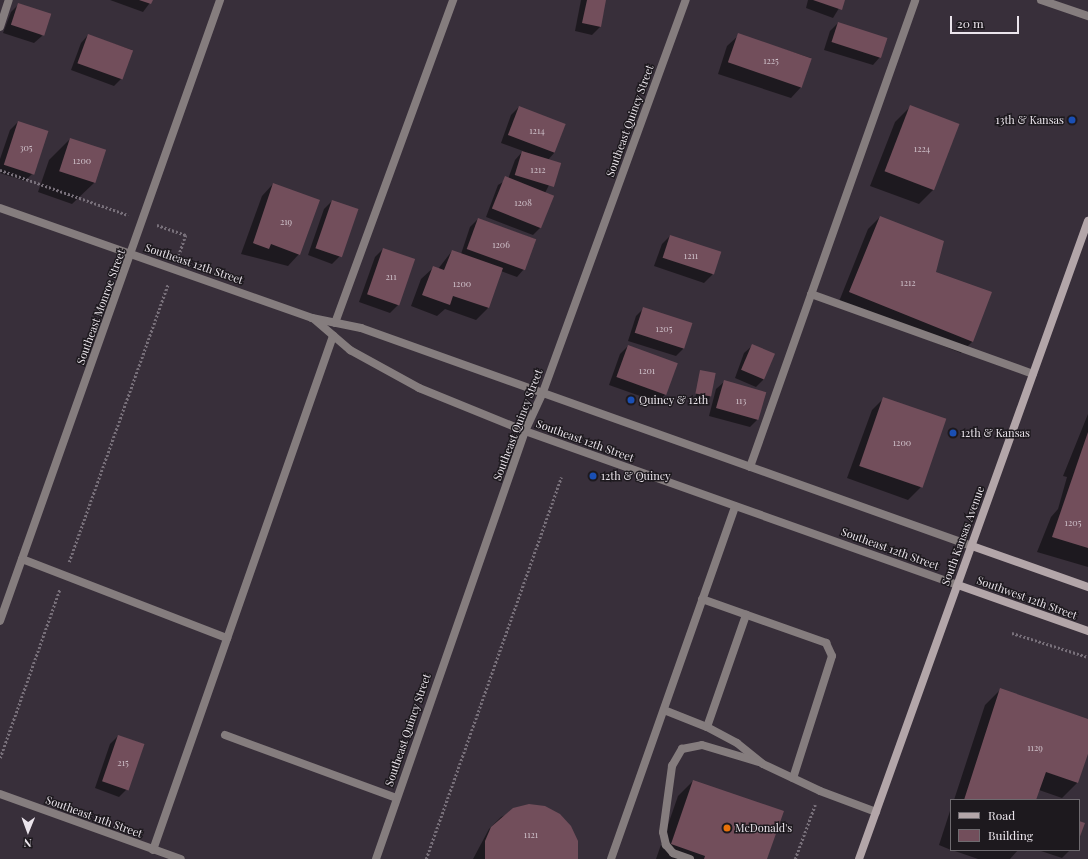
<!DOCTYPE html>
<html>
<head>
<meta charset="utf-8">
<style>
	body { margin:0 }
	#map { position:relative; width:1088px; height:859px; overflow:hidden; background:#382f3a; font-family:"Playfair Display",serif }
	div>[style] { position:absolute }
	.shadow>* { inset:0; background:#0007; transform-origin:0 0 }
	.building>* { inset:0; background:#724e5b; transform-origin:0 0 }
	.path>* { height:2.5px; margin-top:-1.25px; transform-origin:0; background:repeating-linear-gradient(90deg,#78707a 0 2px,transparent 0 4px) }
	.service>* { height:8px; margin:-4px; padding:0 4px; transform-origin:4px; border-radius:4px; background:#857d7e }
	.minor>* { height:8px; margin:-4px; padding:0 4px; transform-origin:4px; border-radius:4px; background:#857d7e }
	.tertiary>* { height:8px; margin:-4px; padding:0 4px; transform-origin:4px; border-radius:4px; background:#857d7e }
	.secondary>* { height:8px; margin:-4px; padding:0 4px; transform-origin:4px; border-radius:4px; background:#b3a6a9 }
	.dots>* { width:11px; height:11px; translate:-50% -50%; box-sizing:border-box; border:2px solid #1d191e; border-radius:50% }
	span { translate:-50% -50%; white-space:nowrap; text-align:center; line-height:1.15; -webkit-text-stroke:3px #1d191e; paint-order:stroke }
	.number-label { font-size:9px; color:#cdbfc8 }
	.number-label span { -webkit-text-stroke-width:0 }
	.poi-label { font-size:11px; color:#ebe5ec }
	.right { translate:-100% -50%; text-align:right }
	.left { translate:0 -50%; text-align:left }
	.street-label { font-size:11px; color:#ebe5ec }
	.legend { position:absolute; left:950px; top:799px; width:130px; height:52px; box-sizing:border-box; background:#1d191e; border:1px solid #6f6b70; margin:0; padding:5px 7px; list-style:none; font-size:12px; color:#ebe5ec }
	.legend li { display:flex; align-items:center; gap:8px; height:20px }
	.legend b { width:20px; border:1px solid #6f6b70 }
	.north { position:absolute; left:8px; top:811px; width:40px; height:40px; -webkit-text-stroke:3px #1d191e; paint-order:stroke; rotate:181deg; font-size:11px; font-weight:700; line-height:16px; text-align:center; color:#ebe5ec }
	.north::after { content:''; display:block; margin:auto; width:14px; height:18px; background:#ebe5ec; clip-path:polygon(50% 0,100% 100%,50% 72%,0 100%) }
	.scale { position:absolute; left:950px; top:16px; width:69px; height:18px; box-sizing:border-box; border:2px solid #ebe5ec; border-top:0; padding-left:5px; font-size:12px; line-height:14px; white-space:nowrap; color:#ebe5ec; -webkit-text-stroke:3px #1d191e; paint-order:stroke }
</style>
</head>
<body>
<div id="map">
	<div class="shadow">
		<div style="clip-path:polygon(110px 0,152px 0,143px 12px)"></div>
		<div style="clip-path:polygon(581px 0,605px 0,600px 27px,592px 35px,575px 31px)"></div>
		<div style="clip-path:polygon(808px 0,844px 0,833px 18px,806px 8px)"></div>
		<div style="clip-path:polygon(19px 4px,42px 36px,34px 43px,3px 33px,11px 12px)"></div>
		<div style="clip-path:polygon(838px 23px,880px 57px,873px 65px,824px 50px,830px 31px)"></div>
		<div style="clip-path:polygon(88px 35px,132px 50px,122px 78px,114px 86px,71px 70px,81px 43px)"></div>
		<div style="clip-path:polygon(739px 35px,811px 58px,802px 86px,791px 98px,718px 74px,727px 46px)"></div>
		<div style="clip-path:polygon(519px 107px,555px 152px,548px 160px,560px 163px,545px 193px,541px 227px,533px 235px,486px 217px,498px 185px,508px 179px,515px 160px,523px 151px,501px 143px,511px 115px)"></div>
		<div style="clip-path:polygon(910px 107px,934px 189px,919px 204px,870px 186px,895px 122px)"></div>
		<div style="clip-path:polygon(18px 122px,33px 173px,25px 181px,0 173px,0 159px,10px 130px)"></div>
		<div style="clip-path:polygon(70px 139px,105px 151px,94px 183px,72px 204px,38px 192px,49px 160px)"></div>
		<div style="clip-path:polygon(273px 184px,299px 254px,288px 266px,241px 254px,262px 196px)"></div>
		<div style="clip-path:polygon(332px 201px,340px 256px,332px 264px,308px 255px,324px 209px)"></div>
		<div style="clip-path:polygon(880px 217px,935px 272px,973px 341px,961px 353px,838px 304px,868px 229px)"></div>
		<div style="clip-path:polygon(478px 219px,535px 239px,524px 269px,517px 277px,501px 271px,488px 308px,476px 320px,445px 309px,437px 316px,411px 306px,421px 279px,433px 268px,438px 269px,452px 251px,461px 254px,470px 227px)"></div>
		<div style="clip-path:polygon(670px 236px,720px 253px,712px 275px,704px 283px,654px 266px,662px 244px)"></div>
		<div style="clip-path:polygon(383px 249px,414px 260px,398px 305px,390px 313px,359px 302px,375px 257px)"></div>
		<div style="clip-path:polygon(643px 309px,684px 348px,676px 356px,628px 341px,636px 316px)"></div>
		<div style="clip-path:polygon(628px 346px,665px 395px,657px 402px,609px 385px,620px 354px)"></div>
		<div style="clip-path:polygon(752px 346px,764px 379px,756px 387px,735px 378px,744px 353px)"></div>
		<div style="left:701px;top:371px;width:14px;height:28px;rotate:12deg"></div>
		<div style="clip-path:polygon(724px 382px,758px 419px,750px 427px,709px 416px,716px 389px)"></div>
		<div style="clip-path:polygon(884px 398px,944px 420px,920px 488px,908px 500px,847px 478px,872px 410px)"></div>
		<div style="clip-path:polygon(1088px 414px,1088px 567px,1037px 552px,1051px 517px,1058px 509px,1067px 477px,1063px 476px)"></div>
		<div style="clip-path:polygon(1000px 690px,1088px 720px,1088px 753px,1077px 783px,1062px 798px,1039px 790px,1035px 800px,954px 800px,985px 705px)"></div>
		<div style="clip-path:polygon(118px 736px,143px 744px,127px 789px,119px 797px,95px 788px,110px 744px)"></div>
		<div style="clip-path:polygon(693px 781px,766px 859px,656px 859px,678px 796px)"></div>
		<div style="clip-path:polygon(529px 805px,577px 859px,473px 859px,489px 829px,501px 817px)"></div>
		<div style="clip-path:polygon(951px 808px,951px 850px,939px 845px)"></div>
		<div style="clip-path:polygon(952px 850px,1018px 850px,1010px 859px,978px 859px)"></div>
		<div style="clip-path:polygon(1038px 850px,1070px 850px,1062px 858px)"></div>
	</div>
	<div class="building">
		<div style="clip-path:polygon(139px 0,153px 0,151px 4px)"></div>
		<div style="clip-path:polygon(587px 0,606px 0,601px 27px,582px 23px)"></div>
		<div style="clip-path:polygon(813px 0,845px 0,842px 10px)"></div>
		<div style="left:18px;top:3px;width:35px;height:23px;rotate:18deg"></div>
		<div style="left:838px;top:22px;width:52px;height:21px;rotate:18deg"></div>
		<div style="left:738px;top:33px;width:78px;height:31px;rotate:19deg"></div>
		<div style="left:88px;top:34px;width:48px;height:31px;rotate:20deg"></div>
		<div style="left:910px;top:105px;width:53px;height:71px;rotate:21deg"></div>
		<div style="left:519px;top:106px;width:50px;height:31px;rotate:21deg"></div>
		<div style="left:18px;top:121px;width:32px;height:46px;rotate:18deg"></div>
		<div style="left:70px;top:138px;width:38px;height:35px;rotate:18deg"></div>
		<div style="left:522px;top:151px;width:41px;height:25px;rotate:17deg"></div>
		<div style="left:505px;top:176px;width:53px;height:35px;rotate:22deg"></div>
		<div style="clip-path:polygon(273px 183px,320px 200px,300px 255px,271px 244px,269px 249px,253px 243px)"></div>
		<div style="left:332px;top:200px;width:28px;height:51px;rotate:19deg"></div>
		<div style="clip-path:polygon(880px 216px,944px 241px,936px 272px,992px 292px,973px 342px,849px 292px)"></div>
		<div style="left:478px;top:218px;width:62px;height:33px;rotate:20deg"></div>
		<div style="left:670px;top:235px;width:54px;height:24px;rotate:18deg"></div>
		<div style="left:383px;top:248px;width:34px;height:49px;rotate:19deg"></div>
		<div style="clip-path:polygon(452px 250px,503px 268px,489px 308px,453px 296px,450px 305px,422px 295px,433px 266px,444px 270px)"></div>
		<div style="left:643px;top:307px;width:52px;height:27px;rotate:18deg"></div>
		<div style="left:752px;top:344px;width:25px;height:28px;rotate:23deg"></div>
		<div style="left:628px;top:345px;width:53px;height:34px;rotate:20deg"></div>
		<div style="left:700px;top:370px;width:16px;height:24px;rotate:11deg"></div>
		<div style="left:724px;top:380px;width:44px;height:29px;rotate:16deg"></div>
		<div style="left:883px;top:397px;width:67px;height:73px;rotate:19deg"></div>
		<div style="clip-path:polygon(1088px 432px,1088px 548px,1052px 537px)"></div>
		<div style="clip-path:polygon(1000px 688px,1088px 719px,1088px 754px,1078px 783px,1046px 772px,1036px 800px,964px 800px)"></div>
		<div style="left:118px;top:735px;width:28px;height:49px;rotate:19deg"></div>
		<div style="clip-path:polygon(693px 780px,784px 811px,767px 859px,704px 859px,705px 856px,671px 844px)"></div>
		<div style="clip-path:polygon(529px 804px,545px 806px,560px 814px,571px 826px,578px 841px,578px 859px,485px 859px,485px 841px,491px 827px,513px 808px)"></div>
		<div style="clip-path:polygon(1079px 821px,1085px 823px,1079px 839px)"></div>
	</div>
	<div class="path">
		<div style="left:0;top:170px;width:136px;rotate:19.4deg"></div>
		<div style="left:157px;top:225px;width:31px;rotate:19deg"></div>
		<div style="left:186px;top:235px;width:21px;rotate:109deg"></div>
		<div style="left:69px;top:562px;width:295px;rotate:-70.4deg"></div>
		<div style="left:1012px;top:633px;width:80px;rotate:17.5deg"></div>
		<div style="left:0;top:758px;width:179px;rotate:-70.5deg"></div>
		<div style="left:426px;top:859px;width:405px;rotate:-70.5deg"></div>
		<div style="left:795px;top:859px;width:58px;rotate:-69.7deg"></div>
	</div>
	<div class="service">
		<div style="left:0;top:27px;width:28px;rotate:-72deg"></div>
		<div style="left:811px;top:294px;width:236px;rotate:19.8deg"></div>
		<div style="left:335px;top:323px;width:344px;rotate:-69.9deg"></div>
		<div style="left:750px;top:467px;width:495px;rotate:-70.5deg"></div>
		<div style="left:22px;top:559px;width:220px;rotate:21.1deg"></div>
		<div style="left:702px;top:599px;width:132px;rotate:19.5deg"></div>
		<div style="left:826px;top:643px;width:14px;rotate:65deg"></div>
		<div style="left:832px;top:656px;width:128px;rotate:107.7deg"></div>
		<div style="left:664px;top:710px;width:46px;rotate:21.6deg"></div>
		<div style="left:707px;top:727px;width:34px;rotate:28deg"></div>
		<div style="left:737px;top:743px;width:33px;rotate:39deg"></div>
		<div style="left:763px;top:764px;width:63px;rotate:25.3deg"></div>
		<div style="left:820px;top:791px;width:60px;rotate:20.6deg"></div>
		<div style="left:707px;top:727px;width:119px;rotate:-70.8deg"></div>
		<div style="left:225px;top:735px;width:182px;rotate:20.2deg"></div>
		<div style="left:153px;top:850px;width:545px;rotate:-70.7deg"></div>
		<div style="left:611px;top:859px;width:374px;rotate:-70.6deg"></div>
		<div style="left:690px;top:859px;width:18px;rotate:-161deg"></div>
		<div style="left:673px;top:853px;width:11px;rotate:-131deg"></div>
		<div style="left:666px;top:845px;width:13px;rotate:-103deg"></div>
		<div style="left:663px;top:832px;width:67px;rotate:-82.2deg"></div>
		<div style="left:672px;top:766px;width:20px;rotate:-60deg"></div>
		<div style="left:682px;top:749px;width:20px;rotate:-11deg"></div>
		<div style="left:702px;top:745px;width:59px;rotate:16.6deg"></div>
	</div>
	<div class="minor">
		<div style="left:1041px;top:0;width:50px;rotate:18.8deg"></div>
		<div style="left:0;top:208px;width:331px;rotate:19.4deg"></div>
		<div style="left:312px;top:318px;width:50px;rotate:11.5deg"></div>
		<div style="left:361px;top:328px;width:649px;rotate:19.64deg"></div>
		<div style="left:314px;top:319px;width:48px;rotate:40.7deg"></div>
		<div style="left:350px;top:350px;width:79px;rotate:28.8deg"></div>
		<div style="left:419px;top:388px;width:114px;rotate:22.1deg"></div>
		<div style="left:525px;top:431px;width:460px;rotate:19.6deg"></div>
		<div style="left:0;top:794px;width:192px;rotate:19.8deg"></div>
		<div style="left:376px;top:859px;width:453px;rotate:-70.8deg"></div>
		<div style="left:525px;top:431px;width:43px;rotate:-65.2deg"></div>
		<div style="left:543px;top:392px;width:417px;rotate:-70deg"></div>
	</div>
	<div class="tertiary">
		<div style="left:0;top:621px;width:659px;rotate:-70.49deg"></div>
	</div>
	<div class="secondary">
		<div style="left:972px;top:546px;width:123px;rotate:19.5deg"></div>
		<div style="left:958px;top:585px;width:138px;rotate:19.5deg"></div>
		<div style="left:859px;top:859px;width:678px;rotate:-70.26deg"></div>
	</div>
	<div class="dots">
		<div style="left:1072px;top:120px;background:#1a4fb4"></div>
		<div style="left:631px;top:400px;background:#1a4fb4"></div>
		<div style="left:953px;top:433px;background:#1a4fb4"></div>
		<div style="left:593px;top:476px;background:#1a4fb4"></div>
		<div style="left:727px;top:828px;background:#e8710a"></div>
	</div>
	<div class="number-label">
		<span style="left:771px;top:60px">1225</span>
		<span style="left:537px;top:130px">1214</span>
		<span style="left:26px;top:147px">305</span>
		<span style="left:922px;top:148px">1224</span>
		<span style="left:82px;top:160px">1200</span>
		<span style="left:538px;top:169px">1212</span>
		<span style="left:523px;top:202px">1208</span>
		<span style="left:286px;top:221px">219</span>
		<span style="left:501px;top:244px">1206</span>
		<span style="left:691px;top:255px">1211</span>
		<span style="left:391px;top:276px">211</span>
		<span style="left:908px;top:282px">1212</span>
		<span style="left:462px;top:283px">1200</span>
		<span style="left:664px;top:328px">1205</span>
		<span style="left:647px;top:370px">1201</span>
		<span style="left:741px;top:400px">113</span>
		<span style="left:902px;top:442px">1200</span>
		<span style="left:1073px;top:522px">1205</span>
		<span style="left:1035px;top:747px">1129</span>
		<span style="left:123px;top:762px">215</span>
		<span style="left:531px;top:834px">1121</span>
	</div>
	<div class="poi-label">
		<span class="right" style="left:1064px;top:120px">13th &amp; Kansas</span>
		<span class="left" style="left:639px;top:400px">Quincy &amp; 12th</span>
		<span class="left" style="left:961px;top:433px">12th &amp; Kansas</span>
		<span class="left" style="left:601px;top:476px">12th &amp; Quincy</span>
		<span class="left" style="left:735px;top:828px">McDonald's</span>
	</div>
	<div class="street-label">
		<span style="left:630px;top:121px;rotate:-70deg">Southeast Quincy Street</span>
		<span style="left:194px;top:264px;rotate:19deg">Southeast 12th Street</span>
		<span style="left:101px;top:307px;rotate:-70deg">Southeast Monroe Street</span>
		<span style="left:518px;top:425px;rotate:-69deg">Southeast Quincy Street</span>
		<span style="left:585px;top:441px;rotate:20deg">Southeast 12th Street</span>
		<span style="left:963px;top:536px;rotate:-70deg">South Kansas Avenue</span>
		<span style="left:890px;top:549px;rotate:20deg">Southeast 12th Street</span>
		<span style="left:1027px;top:598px;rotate:20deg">Southwest 12th Street</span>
		<span style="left:408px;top:730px;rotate:-71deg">Southeast Quincy Street</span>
		<span style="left:94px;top:817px;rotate:20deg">Southeast 11th Street</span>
	</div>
	<ul class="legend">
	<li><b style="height:5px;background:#b3a6a9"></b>Road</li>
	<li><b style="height:11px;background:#724e5b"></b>Building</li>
	</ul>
	<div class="north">N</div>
	<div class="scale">20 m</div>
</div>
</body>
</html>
